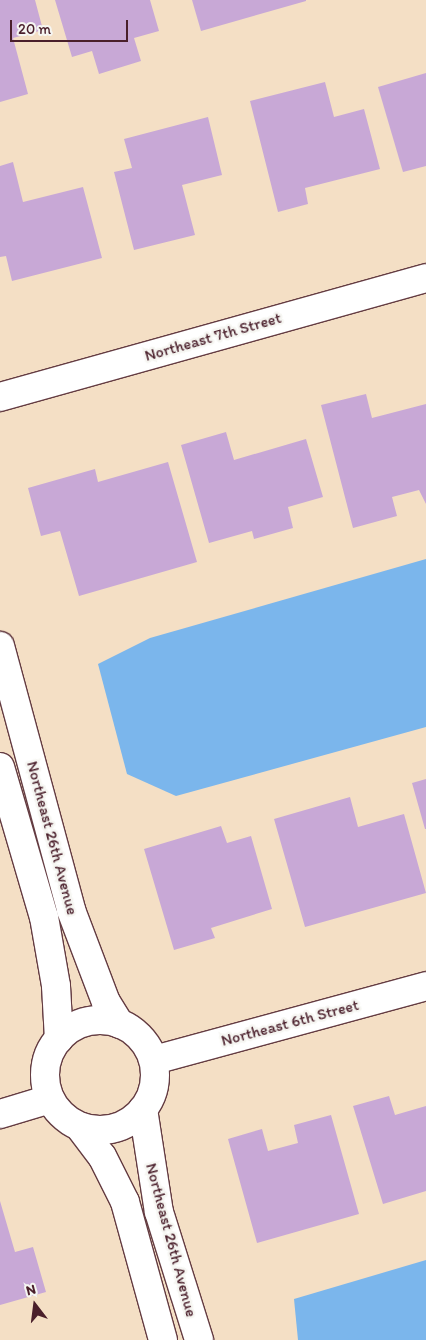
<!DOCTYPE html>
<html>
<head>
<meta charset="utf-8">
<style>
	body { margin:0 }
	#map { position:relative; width:426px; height:1340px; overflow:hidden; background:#f4dfc5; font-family:Itim,sans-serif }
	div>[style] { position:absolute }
	.water>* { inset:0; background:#7bb6ec }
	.building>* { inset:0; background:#c8a8d6 }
	.roads { filter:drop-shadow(1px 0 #643c42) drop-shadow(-1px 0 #643c42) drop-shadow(0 1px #643c42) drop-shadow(0 -1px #643c42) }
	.minor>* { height:28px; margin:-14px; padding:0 14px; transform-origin:14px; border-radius:14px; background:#fff }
	.tertiary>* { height:28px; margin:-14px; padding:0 14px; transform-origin:14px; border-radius:14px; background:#fff }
	.tertiary>.ring { margin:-14px; padding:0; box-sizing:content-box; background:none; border:28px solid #fff; border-radius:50% }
	span { translate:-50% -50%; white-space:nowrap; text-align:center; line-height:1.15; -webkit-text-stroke:5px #f6f6f2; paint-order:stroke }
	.street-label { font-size:16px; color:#4a1f2b }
	.north { position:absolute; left:10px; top:1280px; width:50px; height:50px; -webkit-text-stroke:4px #f6f6f2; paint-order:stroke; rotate:345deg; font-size:14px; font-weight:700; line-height:20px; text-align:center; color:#4a1f2b }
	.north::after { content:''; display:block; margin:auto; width:18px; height:22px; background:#4a1f2b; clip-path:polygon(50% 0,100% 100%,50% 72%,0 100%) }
	.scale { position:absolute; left:10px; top:20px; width:118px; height:22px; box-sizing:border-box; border:2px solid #4a1f2b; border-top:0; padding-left:6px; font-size:15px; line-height:18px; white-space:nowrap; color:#4a1f2b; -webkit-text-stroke:4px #f6f6f2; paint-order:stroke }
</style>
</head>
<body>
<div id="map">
	<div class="water">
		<div style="clip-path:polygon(426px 559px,426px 727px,176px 796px,127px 774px,98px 664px,150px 638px)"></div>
		<div style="clip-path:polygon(426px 1260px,426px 1340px,298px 1340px,294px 1299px)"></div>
	</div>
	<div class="building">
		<div style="clip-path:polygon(0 0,35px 0,43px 30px,13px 38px,28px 94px,0 102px)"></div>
		<div style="clip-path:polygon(55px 0,150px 0,159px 31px,134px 38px,141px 61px,99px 74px,92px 51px,72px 57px)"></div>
		<div style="clip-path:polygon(192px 0,306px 0,306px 1px,201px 31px)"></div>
		<div style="clip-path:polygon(426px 73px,426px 166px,403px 172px,378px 87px)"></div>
		<div style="clip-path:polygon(325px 82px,334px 117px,364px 109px,380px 169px,305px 188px,308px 204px,278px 212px,250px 101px)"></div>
		<div style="clip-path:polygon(208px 117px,222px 175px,182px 185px,195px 235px,134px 250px,114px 172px,132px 168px,124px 139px)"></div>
		<div style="clip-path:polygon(13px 162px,23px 202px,83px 187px,102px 258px,12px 281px,6px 256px,0 257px,0 166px)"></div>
		<div style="clip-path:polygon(366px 394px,372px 418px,426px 404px,426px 504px,419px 490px,392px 497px,397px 516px,353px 528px,321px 405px)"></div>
		<div style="clip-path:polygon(226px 432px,234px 460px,306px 439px,323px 497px,288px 507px,293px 528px,254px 539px,252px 531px,209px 543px,181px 445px)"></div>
		<div style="clip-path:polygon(168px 462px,197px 562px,79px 596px,60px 531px,41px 536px,28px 488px,95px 469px,98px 482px)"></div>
		<div style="clip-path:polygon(426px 779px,426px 829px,425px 829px,412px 783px)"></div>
		<div style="clip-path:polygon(350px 797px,358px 827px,404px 814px,426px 893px,305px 927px,274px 819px)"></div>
		<div style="clip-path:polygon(221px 826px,227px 843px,251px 836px,272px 909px,211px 928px,215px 938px,174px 950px,144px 849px)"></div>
		<div style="clip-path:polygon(389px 1096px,395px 1115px,426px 1106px,426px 1191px,383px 1204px,353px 1106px)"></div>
		<div style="clip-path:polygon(331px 1115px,359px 1214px,257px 1243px,228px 1139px,262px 1129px,268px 1151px,298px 1143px,294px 1125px)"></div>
		<div style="clip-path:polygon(0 1201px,15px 1252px,33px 1247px,46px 1292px,0 1305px)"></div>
	</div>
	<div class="roads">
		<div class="minor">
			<div style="left:0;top:397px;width:442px;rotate:-15.6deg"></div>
			<div style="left:154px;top:1060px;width:282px;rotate:-15.2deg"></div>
			<div style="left:0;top:1114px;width:52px;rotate:-16.7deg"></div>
		</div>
		<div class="tertiary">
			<div style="left:0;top:646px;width:273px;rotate:74.9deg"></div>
			<div style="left:71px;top:910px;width:98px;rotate:69.2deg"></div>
			<div style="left:106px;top:1002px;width:26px;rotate:58deg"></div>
			<div style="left:0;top:767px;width:156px;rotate:73.7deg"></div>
			<div style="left:44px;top:917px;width:70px;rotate:80.1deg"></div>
			<div style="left:56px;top:986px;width:53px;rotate:86.8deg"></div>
			<div class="ring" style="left:45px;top:1020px;width:82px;height:82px"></div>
			<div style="left:143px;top:1109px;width:104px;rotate:81.2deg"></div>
			<div style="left:159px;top:1212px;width:134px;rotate:72.6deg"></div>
			<div style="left:79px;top:1126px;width:38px;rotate:53deg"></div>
			<div style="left:102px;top:1156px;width:51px;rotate:63.4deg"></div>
			<div style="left:125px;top:1202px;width:143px;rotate:74.6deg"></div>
		</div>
	</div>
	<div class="street-label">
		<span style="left:213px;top:337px;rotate:-16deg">Northeast 7th Street</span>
		<span style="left:52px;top:838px;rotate:75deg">Northeast 26th Avenue</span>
		<span style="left:290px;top:1023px;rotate:-15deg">Northeast 6th Street</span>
		<span style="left:171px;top:1240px;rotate:75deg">Northeast 26th Avenue</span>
	</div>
	<div class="north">N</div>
	<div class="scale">20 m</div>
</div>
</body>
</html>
